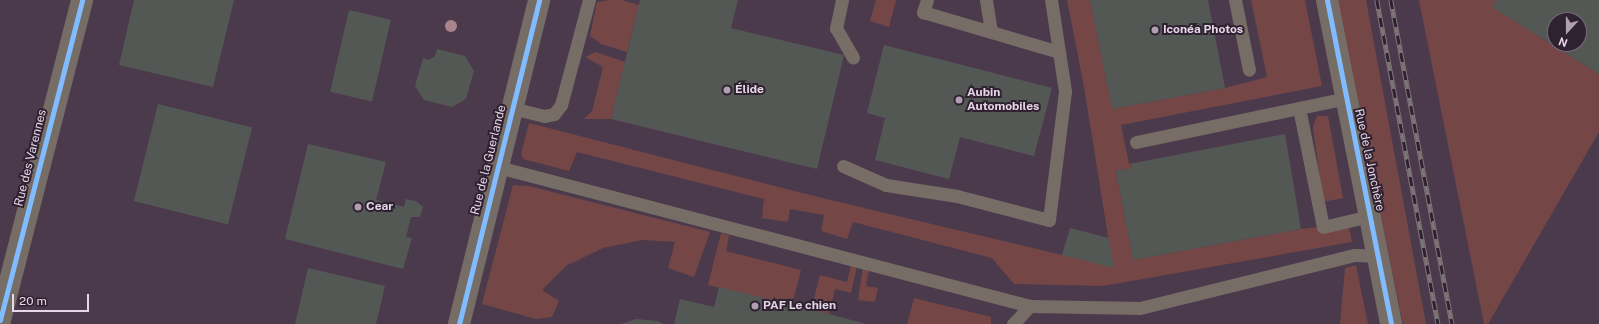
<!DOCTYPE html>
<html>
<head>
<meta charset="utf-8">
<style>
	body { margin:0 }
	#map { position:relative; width:1599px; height:324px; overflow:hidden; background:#4b3a4c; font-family:"Public Sans",sans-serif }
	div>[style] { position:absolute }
	.green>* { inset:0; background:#754646 }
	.building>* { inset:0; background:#545855; transform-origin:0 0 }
	.service>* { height:13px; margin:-6.5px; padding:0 6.5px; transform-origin:6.5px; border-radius:6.5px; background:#766e66 }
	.minor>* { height:22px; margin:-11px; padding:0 11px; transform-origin:11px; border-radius:11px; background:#766e66 }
	.tertiary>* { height:22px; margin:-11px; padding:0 11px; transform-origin:11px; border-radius:11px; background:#766e66 }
	.rail>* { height:4.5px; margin-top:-2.25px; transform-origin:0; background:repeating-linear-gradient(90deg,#2e2130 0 9px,#7d7476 0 18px); box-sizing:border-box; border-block:1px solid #7d7476 }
	.cycleway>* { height:5px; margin:-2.5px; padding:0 2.5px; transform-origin:2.5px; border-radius:2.5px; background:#80bcff }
	.trees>* { width:12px; height:12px; margin:-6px; border-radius:50%; background:#a8858b }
	.dots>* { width:11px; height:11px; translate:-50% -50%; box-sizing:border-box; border:2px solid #2e2130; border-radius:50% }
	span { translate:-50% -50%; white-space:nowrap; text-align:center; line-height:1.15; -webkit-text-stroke:4px #2e2130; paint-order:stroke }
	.poi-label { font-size:12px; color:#e7d5e8; font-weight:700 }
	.left { translate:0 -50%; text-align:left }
	.street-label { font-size:12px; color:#e7d5e8 }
	.north { position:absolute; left:1547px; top:12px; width:40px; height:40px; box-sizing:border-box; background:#2e2130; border:1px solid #78697a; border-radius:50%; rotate:201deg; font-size:11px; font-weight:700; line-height:16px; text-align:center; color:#e7d5e8 }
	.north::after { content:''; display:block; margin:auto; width:14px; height:18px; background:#b09fb1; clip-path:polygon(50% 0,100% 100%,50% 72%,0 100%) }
	.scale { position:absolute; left:12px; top:294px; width:77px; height:18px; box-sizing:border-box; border:2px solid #e7d5e8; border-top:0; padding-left:5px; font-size:12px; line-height:14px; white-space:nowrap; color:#e7d5e8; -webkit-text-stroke:3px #2e2130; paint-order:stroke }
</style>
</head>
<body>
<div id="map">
	<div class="green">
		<div style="clip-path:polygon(610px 0,622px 0,639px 5px,627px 52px,601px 44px,590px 36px,597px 2px)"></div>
		<div style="clip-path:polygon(876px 0,896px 0,889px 27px,870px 21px)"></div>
		<div style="clip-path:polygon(1067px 0,1090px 0,1112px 109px,1225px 88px,1267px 77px,1251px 0,1305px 0,1322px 86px,1121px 125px,1129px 164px,1133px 168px,1116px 171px,1133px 260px,1301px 229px,1348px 224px,1352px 242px,1103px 286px,1014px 284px,992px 258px,853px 222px,847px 239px,821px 231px,824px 215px,790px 209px,788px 222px,762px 218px,764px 199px,577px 152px,569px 171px,523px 159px,521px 154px,529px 123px,822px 198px,1113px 267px,1084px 87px)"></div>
		<div style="clip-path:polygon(1337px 0,1366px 0,1426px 324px,1403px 324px)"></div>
		<div style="clip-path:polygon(1419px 0,1496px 0,1492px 7px,1599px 74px,1599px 132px,1488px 324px,1484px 324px)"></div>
		<div style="clip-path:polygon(596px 52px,625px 62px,611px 119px,584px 119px,592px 111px,603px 67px,585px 57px)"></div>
		<div style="clip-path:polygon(1317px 116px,1328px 116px,1343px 198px,1323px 202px,1313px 127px)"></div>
		<div style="clip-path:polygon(513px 185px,529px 186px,710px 232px,694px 277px,668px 268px,675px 242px,642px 240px,603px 248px,566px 266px,542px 290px,559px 301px,552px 317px,536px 319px,482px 304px)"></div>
		<div style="clip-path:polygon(721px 233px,729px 235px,726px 251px,801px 270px,792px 305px,708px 285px)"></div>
		<div style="clip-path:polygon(851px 265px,857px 266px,851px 293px,835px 289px,829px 314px,811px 310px,820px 275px,847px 282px)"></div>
		<div style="clip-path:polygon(1356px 265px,1368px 324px,1340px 324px,1345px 268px)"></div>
		<div style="clip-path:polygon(863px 267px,869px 268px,866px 286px,878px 288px,875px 302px,858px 300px)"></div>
		<div style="clip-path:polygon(914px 298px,991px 317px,991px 324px,907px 324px)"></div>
	</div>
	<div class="building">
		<div style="clip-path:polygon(134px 0,234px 0,213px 87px,119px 65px)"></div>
		<div style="clip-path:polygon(640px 0,738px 0,731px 28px,844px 55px,817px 169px,611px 119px)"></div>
		<div style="clip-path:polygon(1090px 0,1208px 0,1225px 88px,1112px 109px)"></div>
		<div style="clip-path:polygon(evenodd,1496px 0,1599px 0,1599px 74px,1492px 7px,1496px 0,1555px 20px,1579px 20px,1579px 44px,1555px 44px,1555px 20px)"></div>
		<div style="left:349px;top:10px;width:43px;height:84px;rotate:13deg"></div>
		<div style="clip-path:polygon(884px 45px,1052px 88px,1034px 156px,960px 137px,949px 179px,875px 160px,885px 118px,867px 113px)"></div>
		<div style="clip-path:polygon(437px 49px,465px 56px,474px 71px,466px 99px,452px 107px,424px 100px,415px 86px,423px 58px,429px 60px,435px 56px)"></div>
		<div style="left:158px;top:104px;width:97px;height:100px;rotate:14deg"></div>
		<div style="clip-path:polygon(1285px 134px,1301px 229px,1133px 260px,1116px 171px,1133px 168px,1129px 164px)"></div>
		<div style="clip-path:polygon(308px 144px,386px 162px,376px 200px,404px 207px,406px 199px,416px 201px,423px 207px,420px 217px,411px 217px,406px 237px,412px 238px,403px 269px,285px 239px)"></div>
		<div style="clip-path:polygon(1070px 228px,1109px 238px,1114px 268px,1062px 255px)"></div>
		<div style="clip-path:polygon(308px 268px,385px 286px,376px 324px,295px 324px)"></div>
		<div style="clip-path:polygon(719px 287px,829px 314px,866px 324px,674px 324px,680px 299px,714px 307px)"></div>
		<div style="clip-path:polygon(636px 319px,657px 321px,664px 324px,621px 324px)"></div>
	</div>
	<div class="service">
		<div style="left:842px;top:0;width:29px;rotate:102deg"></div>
		<div style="left:836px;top:28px;width:34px;rotate:60deg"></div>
		<div style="left:927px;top:0;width:13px;rotate:108deg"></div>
		<div style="left:923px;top:12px;width:142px;rotate:16.4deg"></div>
		<div style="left:986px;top:0;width:32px;rotate:81deg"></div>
		<div style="left:1235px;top:0;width:71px;rotate:78.7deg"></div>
		<div style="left:512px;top:108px;width:33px;rotate:14deg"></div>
		<div style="left:544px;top:116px;width:10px;rotate:-11deg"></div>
		<div style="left:554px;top:114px;width:11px;rotate:-52deg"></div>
		<div style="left:561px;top:105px;width:109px;rotate:-75.1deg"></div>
		<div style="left:1299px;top:108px;width:121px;rotate:78.6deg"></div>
		<div style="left:1323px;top:227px;width:48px;rotate:-13.2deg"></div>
		<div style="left:1136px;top:142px;width:215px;rotate:-11.8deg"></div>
		<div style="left:843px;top:166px;width:47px;rotate:23.8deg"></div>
		<div style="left:886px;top:185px;width:72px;rotate:8.8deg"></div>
		<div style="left:957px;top:196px;width:95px;rotate:14.6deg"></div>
		<div style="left:1049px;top:220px;width:130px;rotate:-82.9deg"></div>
		<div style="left:1065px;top:91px;width:92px;rotate:-98.7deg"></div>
		<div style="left:498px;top:167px;width:550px;rotate:14.64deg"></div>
		<div style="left:1030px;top:306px;width:110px;rotate:1deg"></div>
		<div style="left:1140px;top:308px;width:220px;rotate:-13.9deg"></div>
		<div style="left:1354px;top:255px;width:24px;rotate:2deg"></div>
		<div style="left:1013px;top:324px;width:25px;rotate:-47deg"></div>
	</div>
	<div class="minor">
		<div style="left:0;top:320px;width:330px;rotate:-75.6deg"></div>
	</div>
	<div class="tertiary">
		<div style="left:1327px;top:0;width:330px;rotate:78.8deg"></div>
		<div style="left:459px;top:324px;width:334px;rotate:-76.1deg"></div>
	</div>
	<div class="rail">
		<div style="left:1377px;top:0;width:330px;rotate:79.3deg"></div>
		<div style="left:1391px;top:0;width:330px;rotate:79.3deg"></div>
	</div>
	<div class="cycleway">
		<div style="left:1327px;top:0;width:330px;rotate:78.8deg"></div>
		<div style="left:0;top:320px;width:330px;rotate:-75.6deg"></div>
		<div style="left:459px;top:324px;width:334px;rotate:-76.1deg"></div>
	</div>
	<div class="trees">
		<div style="left:451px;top:26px"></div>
	</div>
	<div class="dots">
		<div style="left:1155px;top:30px;background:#b09fb1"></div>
		<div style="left:727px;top:90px;background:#b09fb1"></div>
		<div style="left:959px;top:100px;background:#b09fb1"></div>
		<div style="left:358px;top:207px;background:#b09fb1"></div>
		<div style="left:755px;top:306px;background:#b09fb1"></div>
	</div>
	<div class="poi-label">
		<span class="left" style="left:1163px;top:30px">Iconéa Photos</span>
		<span class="left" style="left:735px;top:90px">Élide</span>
		<span class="left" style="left:967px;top:100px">Aubin<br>Automobiles</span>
		<span class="left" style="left:366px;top:207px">Cear</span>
		<span class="left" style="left:763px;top:306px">PAF Le chien</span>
	</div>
	<div class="street-label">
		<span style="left:31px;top:158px;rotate:-76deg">Rue des Varennes</span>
		<span style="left:489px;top:160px;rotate:-76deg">Rue de la Guerlande</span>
		<span style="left:1369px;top:160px;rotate:78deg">Rue de la Jonchère</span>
	</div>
	<div class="north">N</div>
	<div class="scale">20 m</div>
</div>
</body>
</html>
